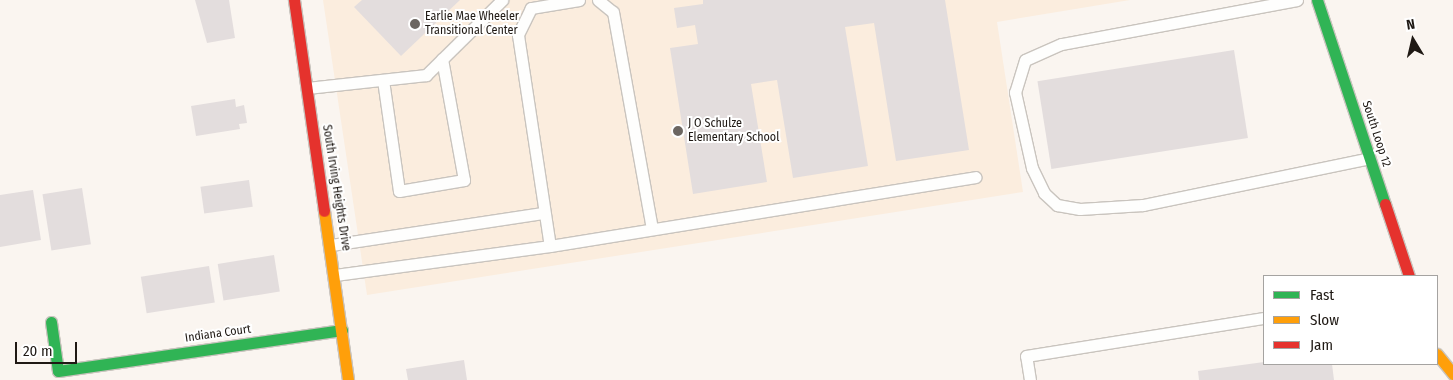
<!DOCTYPE html>
<html>
<head>
<meta charset="utf-8">
<style>
	body { margin:0 }
	#map { position:relative; width:1453px; height:380px; overflow:hidden; background:#faf5f0; font-family:"Fira Sans Condensed",sans-serif }
	div>[style] { position:absolute }
	.built>* { inset:0; background:#fbedde }
	.building>* { inset:0; background:#e3dddd; transform-origin:0 0 }
	.roads { filter:drop-shadow(1px 0 #c9c4be) drop-shadow(-1px 0 #c9c4be) drop-shadow(0 1px #c9c4be) drop-shadow(0 -1px #c9c4be) }
	.lane>* { height:11px; margin:-5.5px; padding:0 5.5px; transform-origin:5.5px; border-radius:5.5px; background:#fefefd }
	.fast>* { height:11px; margin:-5.5px; padding:0 5.5px; transform-origin:5.5px; border-radius:5.5px; background:#30b455 }
	.slow>* { height:11px; margin:-5.5px; padding:0 5.5px; transform-origin:5.5px; border-radius:5.5px; background:#ff9f0a }
	.jam>* { height:11px; margin:-5.5px; padding:0 5.5px; transform-origin:5.5px; border-radius:5.5px; background:#e5322d }
	.dots>* { width:14px; height:14px; translate:-50% -50%; box-sizing:border-box; border:2px solid #fff; border-radius:50% }
	span { translate:-50% -50%; white-space:nowrap; text-align:center; line-height:1.15; -webkit-text-stroke:4px #fff; paint-order:stroke }
	.poi-label { font-size:12px; color:#1f1914 }
	.left { translate:0 -50%; text-align:left }
	.street-label { font-size:12px; color:#1f1914 }
	.legend { position:absolute; left:1263px; top:275px; width:175px; height:90px; box-sizing:border-box; background:#fff; border:1px solid #a5a3a1; margin:0; padding:6px 9px; list-style:none; font-size:15px; color:#1f1914 }
	.legend li { display:flex; align-items:center; gap:10px; height:25px }
	.legend b { width:25px; border:1px solid #a5a3a1 }
	.north { position:absolute; left:1388px; top:15px; width:50px; height:50px; -webkit-text-stroke:4px #fff; paint-order:stroke; rotate:351deg; font-size:14px; font-weight:700; line-height:20px; text-align:center; color:#1f1914 }
	.north::after { content:''; display:block; margin:auto; width:18px; height:22px; background:#1f1914; clip-path:polygon(50% 0,100% 100%,50% 72%,0 100%) }
	.scale { position:absolute; left:15px; top:342px; width:62px; height:22px; box-sizing:border-box; border:2px solid #1f1914; border-top:0; padding-left:6px; font-size:15px; line-height:18px; white-space:nowrap; color:#1f1914; -webkit-text-stroke:4px #fff; paint-order:stroke }
</style>
</head>
<body>
<div id="map">
	<div class="built">
		<div style="clip-path:polygon(323px 0,1130px 0,997px 22px,1023px 192px,367px 295px)"></div>
	</div>
	<div class="building">
		<div style="clip-path:polygon(195px 0,229px 0,235px 38px,207px 43px)"></div>
		<div style="clip-path:polygon(362px 0,460px 0,401px 56px,354px 7px)"></div>
		<div style="clip-path:polygon(703px 0,945px 0,969px 150px,896px 161px,874px 23px,845px 27px,868px 166px,793px 178px,777px 80px,751px 84px,767px 182px,693px 194px,670px 48px,698px 44px,695px 25px,677px 28px,674px 8px,703px 4px)"></div>
		<div style="left:1234px;top:50px;width:89px;height:199px;rotate:81deg"></div>
		<div style="clip-path:polygon(235px 99px,236px 107px,244px 105px,247px 123px,239px 124px,240px 129px,196px 136px,191px 106px)"></div>
		<div style="left:249px;top:180px;width:27px;height:49px;rotate:82deg"></div>
		<div style="left:82px;top:188px;width:57px;height:40px;rotate:81deg"></div>
		<div style="clip-path:polygon(33px 190px,41px 240px,0 247px,0 195px)"></div>
		<div style="left:274px;top:255px;width:37px;height:57px;rotate:81deg"></div>
		<div style="left:209px;top:266px;width:37px;height:69px;rotate:81deg"></div>
		<div style="clip-path:polygon(464px 360px,467px 380px,408px 380px,406px 369px)"></div>
		<div style="clip-path:polygon(1264px 362px,1332px 364px,1334px 380px,1199px 380px,1198px 371px)"></div>
	</div>
	<div class="roads">
		<div class="lane">
			<div style="left:579px;top:0;width:49px;rotate:170.5deg"></div>
			<div style="left:531px;top:8px;width:30px;rotate:116deg"></div>
			<div style="left:518px;top:35px;width:213px;rotate:81.4deg"></div>
			<div style="left:550px;top:246px;width:431px;rotate:-9.2deg"></div>
			<div style="left:598px;top:0;width:19px;rotate:39deg"></div>
			<div style="left:613px;top:12px;width:219px;rotate:79.8deg"></div>
			<div style="left:1297px;top:0;width:240px;rotate:169.4deg"></div>
			<div style="left:1061px;top:44px;width:39px;rotate:156deg"></div>
			<div style="left:1025px;top:60px;width:34px;rotate:107deg"></div>
			<div style="left:1015px;top:92px;width:78px;rotate:77.4deg"></div>
			<div style="left:1032px;top:168px;width:28px;rotate:64deg"></div>
			<div style="left:1044px;top:193px;width:18px;rotate:43deg"></div>
			<div style="left:1057px;top:205px;width:23px;rotate:10deg"></div>
			<div style="left:1080px;top:209px;width:63px;rotate:-3.6deg"></div>
			<div style="left:1143px;top:205px;width:231px;rotate:-11.7deg"></div>
			<div style="left:383px;top:80px;width:112px;rotate:81.8deg"></div>
			<div style="left:399px;top:191px;width:66px;rotate:-9.6deg"></div>
			<div style="left:464px;top:180px;width:123px;rotate:-100.3deg"></div>
			<div style="left:307px;top:88px;width:120px;rotate:-6.2deg"></div>
			<div style="left:426px;top:75px;width:107px;rotate:-44.6deg"></div>
			<div style="left:331px;top:245px;width:214px;rotate:-8.6deg"></div>
			<div style="left:335px;top:275px;width:217px;rotate:-7.7deg"></div>
			<div style="left:1030px;top:380px;width:24px;rotate:-99deg"></div>
			<div style="left:1026px;top:356px;width:241px;rotate:-9.1deg"></div>
		</div>
		<div class="fast">
			<div style="left:1317px;top:0;width:215px;rotate:71.6deg"></div>
			<div style="left:51px;top:322px;width:49px;rotate:81.9deg"></div>
			<div style="left:58px;top:371px;width:287px;rotate:-8.2deg"></div>
		</div>
		<div class="slow">
			<div style="left:324px;top:211px;width:171px;rotate:81.9deg"></div>
			<div style="left:1437px;top:354px;width:26px;rotate:51deg"></div>
		</div>
		<div class="jam">
			<div style="left:294px;top:0;width:213px;rotate:81.9deg"></div>
			<div style="left:1385px;top:204px;width:76px;rotate:71.6deg"></div>
		</div>
	</div>
	<div class="dots">
		<div style="left:415px;top:24px;background:#6c6661"></div>
		<div style="left:678px;top:131px;background:#6c6661"></div>
	</div>
	<div class="poi-label">
		<span class="left" style="left:425px;top:24px">Earlie Mae Wheeler<br>Transitional Center</span>
		<span class="left" style="left:688px;top:131px">J O Schulze<br>Elementary School</span>
	</div>
	<div class="street-label">
		<span style="left:1376px;top:134px;rotate:72deg">South Loop 12</span>
		<span style="left:336px;top:188px;rotate:81deg">South Irving Heights Drive</span>
		<span style="left:218px;top:334px;rotate:-8deg">Indiana Court</span>
	</div>
	<ul class="legend">
	<li><b style="height:6px;background:#30b455"></b>Fast</li>
	<li><b style="height:6px;background:#ff9f0a"></b>Slow</li>
	<li><b style="height:6px;background:#e5322d"></b>Jam</li>
	</ul>
	<div class="north">N</div>
	<div class="scale">20 m</div>
</div>
</body>
</html>
